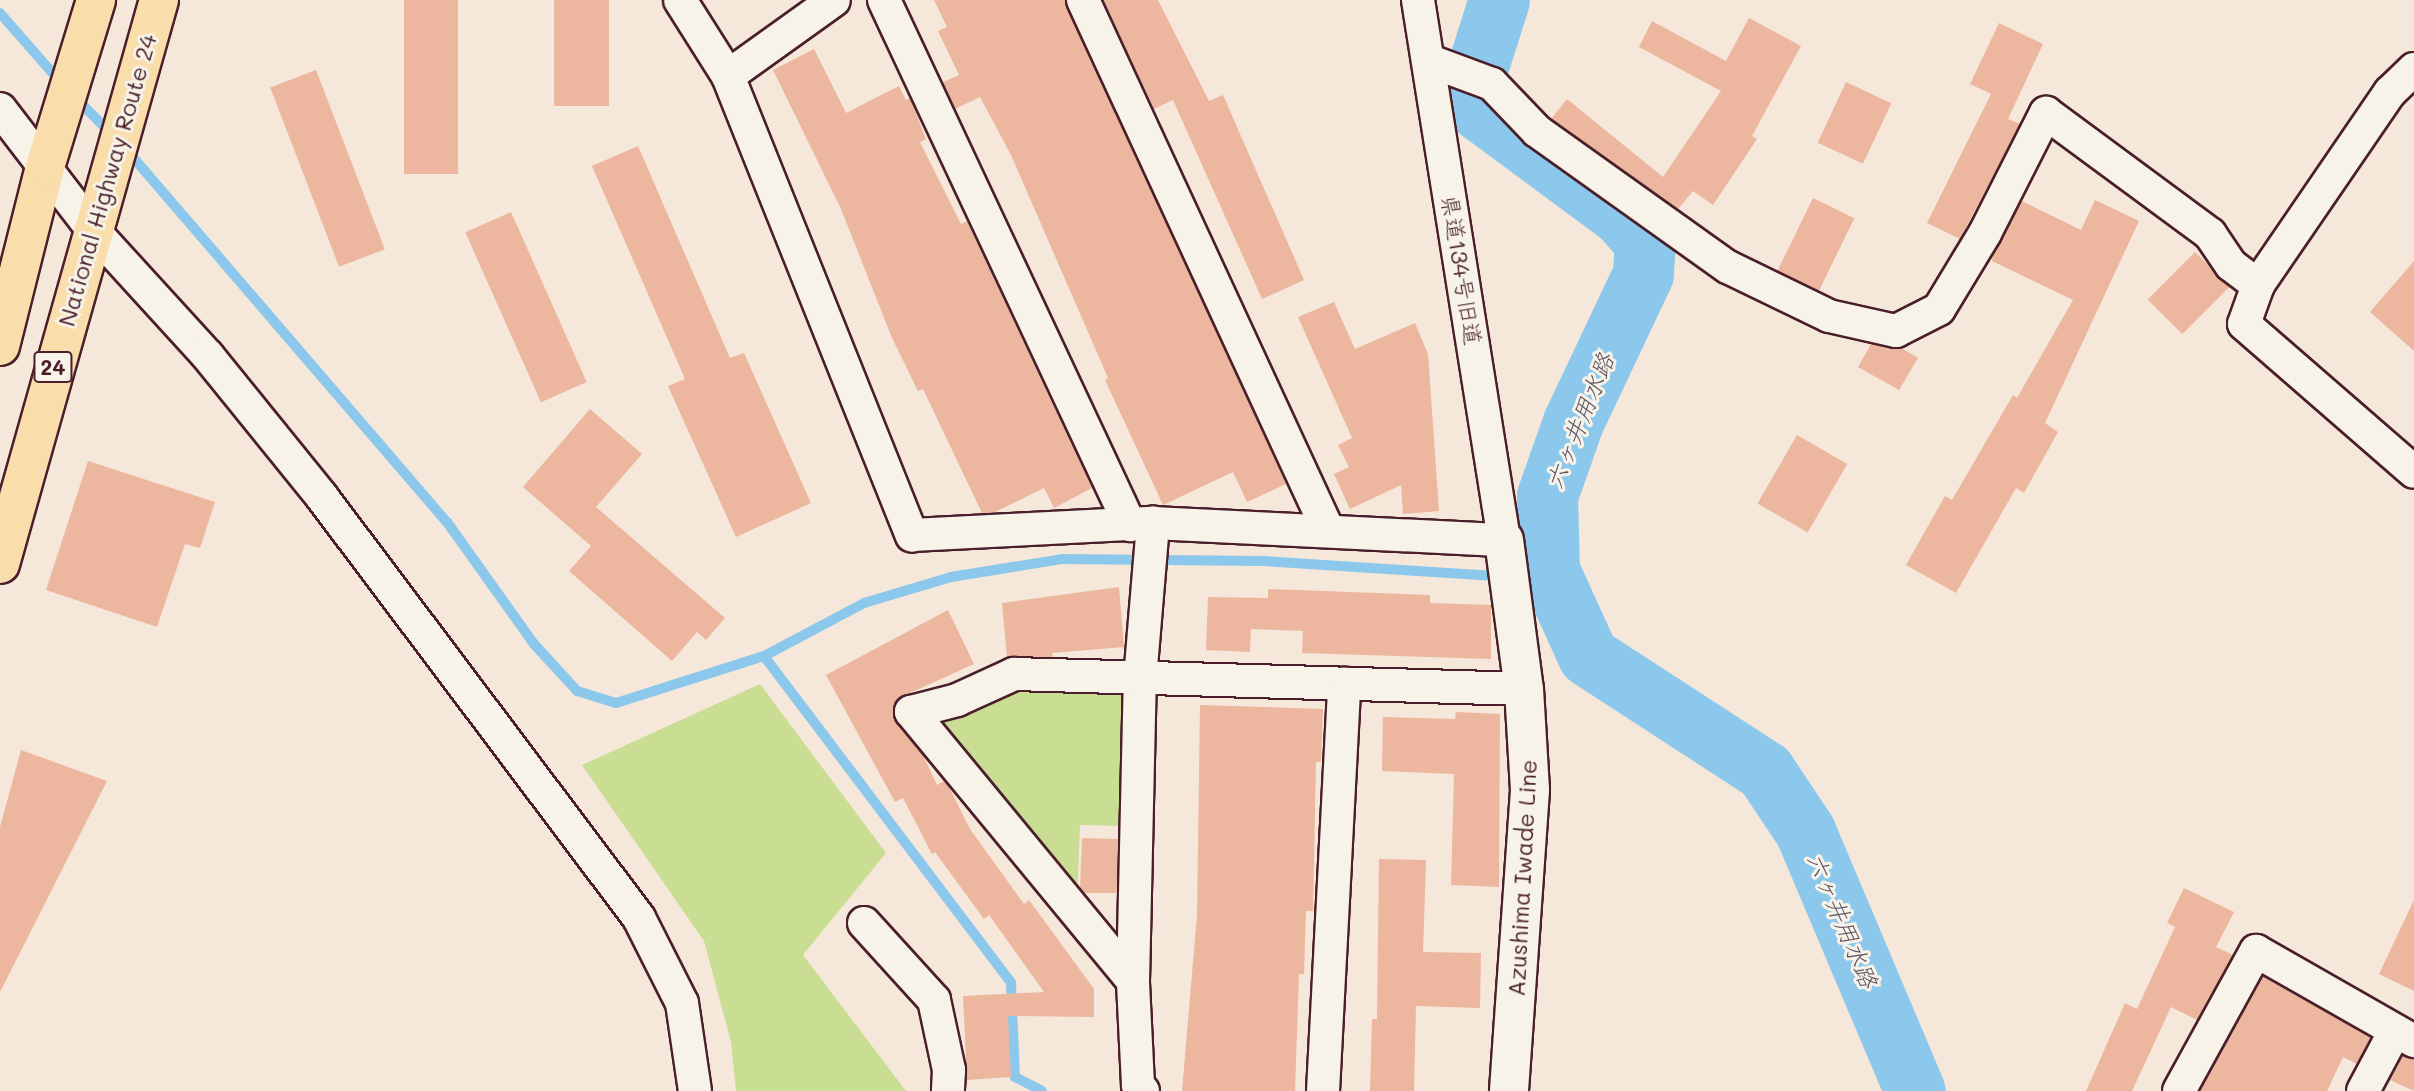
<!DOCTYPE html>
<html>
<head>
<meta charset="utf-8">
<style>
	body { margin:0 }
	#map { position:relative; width:2414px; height:1091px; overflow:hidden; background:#f5e7d9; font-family:Mali,"Klee One",sans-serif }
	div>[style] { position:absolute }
	.green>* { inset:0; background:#c9de93 }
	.stream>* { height:10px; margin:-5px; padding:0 5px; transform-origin:5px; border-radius:5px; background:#8cc8ec }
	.river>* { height:61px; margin:-30.5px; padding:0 30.5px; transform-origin:30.5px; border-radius:30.5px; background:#8cc8ec }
	.building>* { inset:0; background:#ecb79e; transform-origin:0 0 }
	.roads { filter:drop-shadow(2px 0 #4a1f2b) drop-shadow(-2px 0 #4a1f2b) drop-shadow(0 2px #4a1f2b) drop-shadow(0 -2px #4a1f2b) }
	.street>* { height:32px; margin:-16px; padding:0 16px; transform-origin:16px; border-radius:16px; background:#f7f3e8 }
	.secondary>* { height:38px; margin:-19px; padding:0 19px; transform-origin:19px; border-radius:19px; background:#f7f3e8 }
	.highway>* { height:38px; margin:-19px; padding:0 19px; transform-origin:19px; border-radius:19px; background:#f9ddab }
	span { translate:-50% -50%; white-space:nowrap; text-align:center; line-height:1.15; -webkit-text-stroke:6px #f7f3e8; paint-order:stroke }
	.shield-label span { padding:2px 5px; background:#f7f3e8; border:2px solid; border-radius:5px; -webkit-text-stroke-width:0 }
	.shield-label { font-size:21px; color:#4a1f2b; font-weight:700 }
	.street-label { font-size:23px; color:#4a1f2b }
	.water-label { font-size:24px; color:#5e5265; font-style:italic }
</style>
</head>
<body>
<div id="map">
	<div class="green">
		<div style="clip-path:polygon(760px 684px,886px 853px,803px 955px,906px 1091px,736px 1091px,731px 1042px,704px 941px,582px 765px)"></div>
		<div style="clip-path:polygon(1017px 686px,1117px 688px,1129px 700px,1123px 826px,1080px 825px,1077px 903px,935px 724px,941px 712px)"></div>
	</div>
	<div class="stream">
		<div style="left:0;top:13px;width:94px;rotate:48.9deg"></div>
		<div style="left:74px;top:96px;width:57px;rotate:45.7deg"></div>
		<div style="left:125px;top:148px;width:494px;rotate:49.3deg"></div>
		<div style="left:447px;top:522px;width:150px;rotate:54.5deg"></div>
		<div style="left:534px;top:644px;width:64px;rotate:47.5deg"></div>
		<div style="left:577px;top:691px;width:41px;rotate:17.1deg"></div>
		<div style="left:616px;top:703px;width:155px;rotate:-17.6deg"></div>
		<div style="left:764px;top:656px;width:113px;rotate:-27.9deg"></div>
		<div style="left:864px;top:603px;width:91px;rotate:-16.6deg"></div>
		<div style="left:951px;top:577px;width:112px;rotate:-9.2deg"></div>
		<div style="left:1062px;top:559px;width:202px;rotate:0.6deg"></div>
		<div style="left:1264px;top:561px;width:291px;rotate:3.7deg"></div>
		<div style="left:764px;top:656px;width:410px;rotate:52.9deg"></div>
		<div style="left:1011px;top:983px;width:94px;rotate:87.6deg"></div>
		<div style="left:1015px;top:1077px;width:30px;rotate:27deg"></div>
	</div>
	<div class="river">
		<div style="left:1499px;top:0;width:92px;rotate:107.7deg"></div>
		<div style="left:1471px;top:88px;width:23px;rotate:70deg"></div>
		<div style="left:1479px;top:110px;width:177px;rotate:36.5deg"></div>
		<div style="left:1621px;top:215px;width:36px;rotate:48deg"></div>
		<div style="left:1645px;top:242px;width:32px;rotate:94deg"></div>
		<div style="left:1643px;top:274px;width:164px;rotate:115.3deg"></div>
		<div style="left:1573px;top:422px;width:78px;rotate:109.4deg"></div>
		<div style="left:1547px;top:496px;width:74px;rotate:88.5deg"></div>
		<div style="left:1549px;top:570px;width:94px;rotate:65.6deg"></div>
		<div style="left:1588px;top:656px;width:211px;rotate:33deg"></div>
		<div style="left:1765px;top:771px;width:72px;rotate:56.3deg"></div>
		<div style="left:1805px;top:831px;width:282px;rotate:67.1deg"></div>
	</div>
	<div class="building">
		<div style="left:404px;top:0;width:54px;height:174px"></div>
		<div style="left:554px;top:0;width:55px;height:106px"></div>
		<div style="clip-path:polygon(934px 0,1065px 0,1286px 484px,1247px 502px,1233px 472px,1163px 505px,1105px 380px,1108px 378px,1011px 155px,980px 97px,955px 109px,943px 82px,959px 75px,938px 31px,947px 27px)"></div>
		<div style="clip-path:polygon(1103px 0,1158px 0,1209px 101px,1223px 95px,1304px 280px,1262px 299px,1173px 100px,1154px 109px)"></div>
		<div style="clip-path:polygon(1749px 18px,1801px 46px,1752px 136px,1757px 139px,1713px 205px,1693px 191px,1678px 209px,1551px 119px,1567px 99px,1663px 177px,1721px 91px,1639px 47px,1652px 21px,1726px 61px)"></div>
		<div style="clip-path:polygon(1999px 23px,2043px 44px,2008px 119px,2020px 124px,1960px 239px,1927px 223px,1991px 94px,1970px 84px)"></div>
		<div style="clip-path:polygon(814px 49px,846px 113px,899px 86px,906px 100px,910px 98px,926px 139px,920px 142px,961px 224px,967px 221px,1092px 488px,1054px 508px,1044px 488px,993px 513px,982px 513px,923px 389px,918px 391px,892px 338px,841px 209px,773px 70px)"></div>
		<div style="left:316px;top:70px;width:192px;height:49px;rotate:69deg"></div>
		<div style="left:1846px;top:82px;width:50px;height:67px;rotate:25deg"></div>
		<div style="clip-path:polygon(638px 146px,730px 358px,744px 353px,811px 503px,736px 537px,668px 386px,685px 379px,592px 166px)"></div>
		<div style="left:1813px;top:198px;width:46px;height:81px;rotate:26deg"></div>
		<div style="clip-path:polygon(2095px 200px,2139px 221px,2045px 423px,2058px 432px,2024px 493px,2016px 488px,1956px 593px,1906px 565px,1945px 496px,1952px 500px,2013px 395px,2017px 398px,2073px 300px,1992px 261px,1993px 255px,2022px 201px,2081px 230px)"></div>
		<div style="left:511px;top:212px;width:186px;height:50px;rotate:66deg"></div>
		<div style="left:2195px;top:252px;width:49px;height:67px;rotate:45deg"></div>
		<div style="clip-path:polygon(2414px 261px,2414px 351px,2370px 312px)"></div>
		<div style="clip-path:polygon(1334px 302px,1355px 349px,1415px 323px,1428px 354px,1439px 511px,1403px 514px,1401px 485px,1350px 509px,1334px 474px,1349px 467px,1338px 445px,1352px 438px,1298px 317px)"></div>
		<div style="clip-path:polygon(1871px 344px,1901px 348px,1918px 358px,1899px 390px,1858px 367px)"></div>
		<div style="clip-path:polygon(590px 409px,642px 454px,596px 507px,725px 618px,706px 640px,697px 632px,672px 661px,569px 571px,591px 546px,523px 487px)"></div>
		<div style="left:1797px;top:435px;width:58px;height:79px;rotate:30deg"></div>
		<div style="clip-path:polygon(88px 461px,215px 502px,200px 548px,185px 544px,157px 627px,46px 590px)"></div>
		<div style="clip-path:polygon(1119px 587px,1124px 647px,1052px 653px,1053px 657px,1007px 657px,1002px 603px)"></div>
		<div style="clip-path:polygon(1268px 589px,1430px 595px,1430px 603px,1491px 605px,1491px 659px,1302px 653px,1303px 631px,1251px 629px,1250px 652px,1206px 650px,1208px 597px,1268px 598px)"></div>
		<div style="clip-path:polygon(948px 610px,974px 664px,899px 698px,893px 716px,923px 755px,937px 785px,944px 781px,949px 787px,970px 829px,1024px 904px,1029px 900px,1094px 989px,1094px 1017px,1008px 1016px,1011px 1077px,967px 1080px,963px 996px,1044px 992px,989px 915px,984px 919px,935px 852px,932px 854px,903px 798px,895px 802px,826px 675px)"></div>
		<div style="clip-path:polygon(1200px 705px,1323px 709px,1321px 762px,1316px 762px,1313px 911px,1306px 911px,1304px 974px,1299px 974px,1295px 1091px,1182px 1091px,1197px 915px)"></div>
		<div style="clip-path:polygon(1456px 712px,1500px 714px,1499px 887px,1451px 885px,1454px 774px,1382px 771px,1383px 717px,1455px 719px)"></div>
		<div style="clip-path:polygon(21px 750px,107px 781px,0 992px,0 827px)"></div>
		<div style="clip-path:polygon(1082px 838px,1118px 839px,1117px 893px,1084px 893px,1080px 888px)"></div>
		<div style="clip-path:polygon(1379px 859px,1426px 860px,1423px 952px,1481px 953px,1480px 1008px,1416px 1006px,1414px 1091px,1370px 1091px,1372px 1019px,1377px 1019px)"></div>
		<div style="clip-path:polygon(2184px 888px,2234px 912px,2216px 947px,2233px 955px,2197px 1020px,2171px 1007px,2132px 1091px,2086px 1091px,2125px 1003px,2137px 1009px,2175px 927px,2167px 923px)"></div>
		<div style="clip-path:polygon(2414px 900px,2414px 991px,2379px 974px)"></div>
		<div style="clip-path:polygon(2263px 976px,2371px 1037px,2357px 1064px,2343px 1057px,2327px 1091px,2200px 1091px)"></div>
		<div style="clip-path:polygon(2403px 1056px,2414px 1059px,2414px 1091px,2390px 1080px)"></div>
	</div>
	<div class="roads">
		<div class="street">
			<div style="left:680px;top:0;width:90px;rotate:57.7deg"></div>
			<div style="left:728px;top:76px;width:495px;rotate:68.2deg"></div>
			<div style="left:912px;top:535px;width:241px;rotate:-2.9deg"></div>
			<div style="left:1153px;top:523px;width:351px;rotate:2.8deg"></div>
			<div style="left:1504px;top:540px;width:547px;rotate:-99.05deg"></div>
			<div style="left:884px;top:0;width:580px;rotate:64.89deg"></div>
			<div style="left:1083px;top:0;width:582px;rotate:65.2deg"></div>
			<div style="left:1430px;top:61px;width:66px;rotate:20.4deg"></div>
			<div style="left:1492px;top:84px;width:65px;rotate:46.2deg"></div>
			<div style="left:1537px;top:131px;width:234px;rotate:35.5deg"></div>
			<div style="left:1728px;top:267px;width:112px;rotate:25.9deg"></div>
			<div style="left:1829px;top:316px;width:69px;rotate:12.6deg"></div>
			<div style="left:1896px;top:331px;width:48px;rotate:-27.1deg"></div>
			<div style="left:1939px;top:309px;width:89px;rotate:-58.8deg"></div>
			<div style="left:1985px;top:233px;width:135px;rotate:-63.1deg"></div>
			<div style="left:2046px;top:113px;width:204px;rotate:36.4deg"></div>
			<div style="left:2210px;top:234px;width:37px;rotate:56deg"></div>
			<div style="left:2231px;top:265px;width:34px;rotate:37deg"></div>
			<div style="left:2414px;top:69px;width:33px;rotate:136deg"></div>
			<div style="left:2390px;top:92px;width:234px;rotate:124.4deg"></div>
			<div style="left:2258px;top:285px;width:41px;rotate:109.7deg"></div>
			<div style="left:2244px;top:324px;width:225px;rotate:41deg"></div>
			<div style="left:728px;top:76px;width:130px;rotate:-35.6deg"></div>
			<div style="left:0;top:109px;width:151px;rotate:52.5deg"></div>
			<div style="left:92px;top:229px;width:172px;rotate:47.6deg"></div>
			<div style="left:208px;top:356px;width:181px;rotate:51deg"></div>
			<div style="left:322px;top:497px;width:527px;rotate:53.02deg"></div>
			<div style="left:639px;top:918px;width:95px;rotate:63.2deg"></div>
			<div style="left:682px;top:1003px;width:89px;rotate:81.6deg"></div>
			<div style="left:864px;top:923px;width:104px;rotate:47.7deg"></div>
			<div style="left:934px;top:1000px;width:72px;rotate:77.9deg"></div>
			<div style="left:949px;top:1070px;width:21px;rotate:93deg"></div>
			<div style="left:1133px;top:981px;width:349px;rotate:-129.5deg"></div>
			<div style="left:911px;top:712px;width:48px;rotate:-14.6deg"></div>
			<div style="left:957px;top:700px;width:63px;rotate:-24.5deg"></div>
			<div style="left:1014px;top:674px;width:510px;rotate:1.68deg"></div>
			<div style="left:1143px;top:1091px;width:8px;rotate:-130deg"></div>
			<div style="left:1138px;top:1085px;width:104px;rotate:-92.8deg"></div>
			<div style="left:1133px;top:981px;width:302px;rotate:-88.7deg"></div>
			<div style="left:1140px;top:679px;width:157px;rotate:-85.2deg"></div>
			<div style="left:1323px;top:1091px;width:408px;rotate:-87deg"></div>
			<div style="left:2179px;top:1091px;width:160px;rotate:-61.2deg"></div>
			<div style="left:2256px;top:951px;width:182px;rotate:29.7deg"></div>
			<div style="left:2363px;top:1091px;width:68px;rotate:-61.9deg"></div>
		</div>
		<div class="secondary">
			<div style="left:1504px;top:540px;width:150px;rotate:82.4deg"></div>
			<div style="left:1524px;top:689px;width:101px;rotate:86.6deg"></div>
			<div style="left:1530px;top:790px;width:302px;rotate:94deg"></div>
		</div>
		<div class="highway">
			<div style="left:0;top:346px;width:185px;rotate:-75.9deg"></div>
			<div style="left:45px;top:167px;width:175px;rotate:-73deg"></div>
			<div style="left:0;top:564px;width:586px;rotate:-74.26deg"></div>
		</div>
	</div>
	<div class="shield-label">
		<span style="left:53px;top:367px">24</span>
	</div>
	<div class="street-label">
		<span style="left:107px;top:180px;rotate:-74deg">National Highway Route 24</span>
		<span style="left:1462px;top:270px;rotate:81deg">県道134号旧道</span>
		<span style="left:1522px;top:878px;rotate:-87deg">Azushima Iwade Line</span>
	</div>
	<div class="water-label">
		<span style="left:1579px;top:421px;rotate:-68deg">六ヶ井用水路</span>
		<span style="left:1843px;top:920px;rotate:67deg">六ヶ井用水路</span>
	</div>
</div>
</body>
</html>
